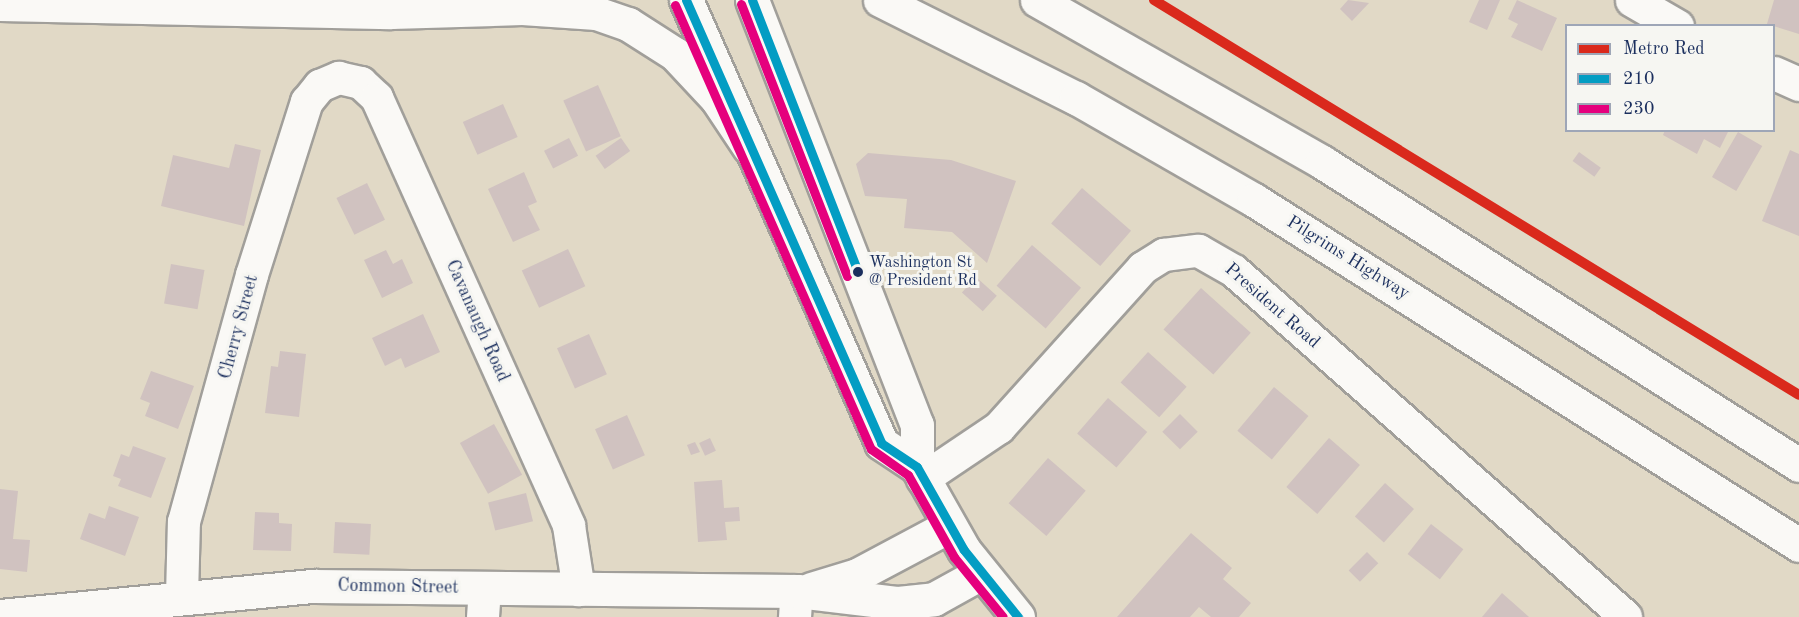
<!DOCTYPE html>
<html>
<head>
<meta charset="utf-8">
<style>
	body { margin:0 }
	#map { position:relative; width:1799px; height:617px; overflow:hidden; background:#e1d9c6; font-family:"Old Standard TT",serif }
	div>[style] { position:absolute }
	.building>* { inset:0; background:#d0c2c0; transform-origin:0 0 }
	.roads { filter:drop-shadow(2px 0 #a19f9a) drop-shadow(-2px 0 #a19f9a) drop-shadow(0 2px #a19f9a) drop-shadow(0 -2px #a19f9a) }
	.street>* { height:32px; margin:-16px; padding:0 16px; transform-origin:16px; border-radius:16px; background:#faf9f6 }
	.secondary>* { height:33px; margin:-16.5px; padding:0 16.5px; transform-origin:16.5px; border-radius:16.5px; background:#faf9f6 }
	.highway>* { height:33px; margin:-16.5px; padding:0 16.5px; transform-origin:16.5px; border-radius:16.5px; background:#faf9f6 }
	.bus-1>* { height:9px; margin:-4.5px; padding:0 4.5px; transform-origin:4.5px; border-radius:4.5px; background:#039dc3 }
	.bus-2>* { height:9px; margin:-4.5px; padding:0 4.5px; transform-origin:4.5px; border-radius:4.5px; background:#e5007d }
	.metro-1>* { height:10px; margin:-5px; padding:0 5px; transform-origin:5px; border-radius:5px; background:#da291c }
	.dots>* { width:16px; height:16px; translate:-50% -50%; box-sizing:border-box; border:3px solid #f6f6f2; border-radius:50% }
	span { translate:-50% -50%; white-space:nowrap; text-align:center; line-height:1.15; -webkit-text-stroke:6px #f6f6f2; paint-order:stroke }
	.bus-label { font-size:16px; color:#1b2f5e }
	.left { translate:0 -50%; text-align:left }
	.street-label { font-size:18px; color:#1b2f5e }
	.legend { position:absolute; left:1565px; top:24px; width:210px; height:108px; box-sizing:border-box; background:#f6f6f2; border:2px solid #9ea6b7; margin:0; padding:8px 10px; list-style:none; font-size:18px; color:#1b2f5e }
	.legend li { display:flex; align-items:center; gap:12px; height:30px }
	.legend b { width:30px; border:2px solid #9ea6b7 }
</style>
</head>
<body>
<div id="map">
	<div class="building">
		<div style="clip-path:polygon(1348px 0,1369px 3px,1352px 21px,1340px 9px)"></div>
		<div style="clip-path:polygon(1479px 0,1500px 0,1487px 30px,1469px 22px)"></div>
		<div style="clip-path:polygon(1517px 0,1557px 18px,1542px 51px,1511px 37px,1518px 24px,1508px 19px)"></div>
		<div style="clip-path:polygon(1774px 0,1799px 0,1799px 34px,1767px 24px)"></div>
		<div style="left:598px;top:85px;width:56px;height:38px;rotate:66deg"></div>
		<div style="left:503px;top:104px;width:36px;height:44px;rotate:66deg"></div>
		<div style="clip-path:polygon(1665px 130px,1729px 130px,1720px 148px,1704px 139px,1697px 154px,1663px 135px)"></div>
		<div style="left:1738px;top:132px;width:28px;height:52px;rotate:30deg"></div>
		<div style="left:569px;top:138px;width:20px;height:28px;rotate:63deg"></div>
		<div style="left:621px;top:138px;width:16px;height:31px;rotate:55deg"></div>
		<div style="clip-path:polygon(235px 144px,261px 150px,244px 226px,161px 206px,173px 155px,229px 168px)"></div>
		<div style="clip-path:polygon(1790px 150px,1799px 154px,1799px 236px,1762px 221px)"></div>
		<div style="left:1579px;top:152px;width:27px;height:11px;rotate:36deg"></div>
		<div style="clip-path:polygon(868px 153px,951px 160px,1016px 181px,987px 263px,952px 232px,904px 228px,907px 199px,865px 196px,856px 164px)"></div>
		<div style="clip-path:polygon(524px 172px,537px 202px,528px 206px,540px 230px,513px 242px,488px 189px)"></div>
		<div style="left:367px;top:183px;width:41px;height:34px;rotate:64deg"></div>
		<div style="left:1082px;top:188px;width:65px;height:47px;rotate:41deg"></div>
		<div style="left:1032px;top:245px;width:65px;height:54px;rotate:41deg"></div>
		<div style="left:568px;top:249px;width:41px;height:51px;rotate:65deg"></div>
		<div style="clip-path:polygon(386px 250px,393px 264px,402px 259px,413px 283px,382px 298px,364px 260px)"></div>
		<div style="left:171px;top:264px;width:34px;height:40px;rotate:10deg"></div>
		<div style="left:976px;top:277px;width:28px;height:21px;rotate:42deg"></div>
		<div style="left:1201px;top:288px;width:67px;height:56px;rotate:42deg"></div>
		<div style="clip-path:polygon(423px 314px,440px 352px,405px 368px,401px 358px,385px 366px,372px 338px)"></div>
		<div style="left:589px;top:334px;width:44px;height:35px;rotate:66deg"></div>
		<div style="clip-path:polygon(280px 351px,306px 354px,299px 417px,265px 413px,271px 366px,278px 367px)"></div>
		<div style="left:1148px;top:352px;width:52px;height:41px;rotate:42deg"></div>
		<div style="clip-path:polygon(151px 371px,194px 386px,178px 429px,145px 416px,150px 403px,140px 399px)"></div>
		<div style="left:1274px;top:387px;width:45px;height:57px;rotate:40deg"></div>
		<div style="left:1108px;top:398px;width:52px;height:47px;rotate:41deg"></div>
		<div style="left:1180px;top:414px;width:25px;height:25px;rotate:45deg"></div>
		<div style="left:627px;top:415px;width:44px;height:35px;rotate:66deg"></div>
		<div style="left:494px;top:424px;width:58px;height:39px;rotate:61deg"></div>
		<div style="left:710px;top:438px;width:14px;height:12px;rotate:65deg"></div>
		<div style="left:1329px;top:438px;width:41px;height:65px;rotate:41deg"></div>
		<div style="clip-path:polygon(695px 442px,700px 452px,691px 455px,687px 445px)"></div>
		<div style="clip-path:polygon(133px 446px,166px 458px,151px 498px,118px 486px,121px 479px,113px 476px,121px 454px,129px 457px)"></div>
		<div style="left:1048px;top:458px;width:50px;height:60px;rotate:41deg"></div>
		<div style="clip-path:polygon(722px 480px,724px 508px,739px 507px,740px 521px,725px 522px,727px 540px,698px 542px,694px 482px)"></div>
		<div style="left:1385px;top:483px;width:39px;height:45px;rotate:42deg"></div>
		<div style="clip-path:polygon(0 489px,18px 491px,13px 539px,30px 540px,27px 572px,0 569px)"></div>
		<div style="left:526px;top:493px;width:29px;height:39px;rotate:76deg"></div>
		<div style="clip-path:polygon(109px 506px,139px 517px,125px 556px,80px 539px,89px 513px,105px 519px)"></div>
		<div style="clip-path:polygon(255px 512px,279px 513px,279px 523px,292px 524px,291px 551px,253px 550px)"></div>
		<div style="left:335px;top:522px;width:36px;height:31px;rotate:3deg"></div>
		<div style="left:1431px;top:524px;width:41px;height:38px;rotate:38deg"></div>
		<div style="clip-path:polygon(1191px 533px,1232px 568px,1223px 579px,1251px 603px,1239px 617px,1211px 617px,1199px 607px,1190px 617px,1117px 617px)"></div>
		<div style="left:1367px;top:552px;width:16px;height:26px;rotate:45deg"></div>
		<div style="clip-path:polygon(1502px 593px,1529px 617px,1482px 617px)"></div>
	</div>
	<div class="roads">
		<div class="street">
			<div style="left:923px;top:479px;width:92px;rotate:-33.9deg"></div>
			<div style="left:999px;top:428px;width:215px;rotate:-48deg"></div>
			<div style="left:1143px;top:268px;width:25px;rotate:-32deg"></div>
			<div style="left:1164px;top:255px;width:35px;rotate:-7deg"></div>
			<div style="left:1199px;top:251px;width:40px;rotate:29.7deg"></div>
			<div style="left:1234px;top:271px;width:523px;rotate:41.43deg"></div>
			<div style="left:182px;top:596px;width:74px;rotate:-88.5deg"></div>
			<div style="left:184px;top:522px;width:256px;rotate:-74.6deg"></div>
			<div style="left:252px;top:275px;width:182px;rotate:-72.4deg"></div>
			<div style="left:307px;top:102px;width:21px;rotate:-51deg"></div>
			<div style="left:320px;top:86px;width:21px;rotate:-23deg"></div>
			<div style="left:339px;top:78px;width:23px;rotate:13deg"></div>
			<div style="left:361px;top:83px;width:22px;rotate:43deg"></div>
			<div style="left:377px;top:98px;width:469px;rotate:65.8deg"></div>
			<div style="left:569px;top:526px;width:65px;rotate:81.1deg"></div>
			<div style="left:483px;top:617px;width:28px;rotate:-86deg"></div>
			<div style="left:795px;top:617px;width:26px;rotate:-86deg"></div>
		</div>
		<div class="secondary">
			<div style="left:686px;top:0;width:484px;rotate:66.2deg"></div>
			<div style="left:881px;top:443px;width:43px;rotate:33.7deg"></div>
			<div style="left:917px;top:467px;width:95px;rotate:60.5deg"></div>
			<div style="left:964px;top:550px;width:86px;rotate:51.1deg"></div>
			<div style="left:752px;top:0;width:456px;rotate:68.8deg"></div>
			<div style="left:917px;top:425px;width:42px;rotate:90deg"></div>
			<div style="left:1632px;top:0;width:52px;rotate:30deg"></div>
			<div style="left:1774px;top:73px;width:27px;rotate:24deg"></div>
			<div style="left:811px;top:589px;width:48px;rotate:-16.9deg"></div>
			<div style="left:857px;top:575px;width:104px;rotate:-28deg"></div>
			<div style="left:0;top:616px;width:315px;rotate:-5.5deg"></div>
			<div style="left:314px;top:586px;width:483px;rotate:0.6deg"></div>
			<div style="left:797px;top:591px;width:102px;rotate:6.8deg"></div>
			<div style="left:898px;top:603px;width:36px;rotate:-6deg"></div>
			<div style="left:934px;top:599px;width:54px;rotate:-29deg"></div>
		</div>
		<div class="highway">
			<div style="left:880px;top:0;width:219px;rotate:26.6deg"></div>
			<div style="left:1076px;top:98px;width:205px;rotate:29.8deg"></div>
			<div style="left:1254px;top:200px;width:645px;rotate:32.33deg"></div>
			<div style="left:1037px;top:0;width:328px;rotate:29.6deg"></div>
			<div style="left:1322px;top:162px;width:565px;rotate:32.42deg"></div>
			<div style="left:0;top:4px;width:391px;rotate:1.2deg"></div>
			<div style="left:391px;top:12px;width:131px;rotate:-1.7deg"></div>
			<div style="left:522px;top:8px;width:74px;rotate:3.9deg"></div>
			<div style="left:596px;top:13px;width:34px;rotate:19deg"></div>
			<div style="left:628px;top:24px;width:56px;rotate:32.6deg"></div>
			<div style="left:675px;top:54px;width:62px;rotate:47deg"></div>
			<div style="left:717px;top:99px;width:58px;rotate:56.3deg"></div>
		</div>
	</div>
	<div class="bus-1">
		<div style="left:686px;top:0;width:484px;rotate:66.2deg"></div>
		<div style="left:881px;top:443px;width:43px;rotate:33.7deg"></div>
		<div style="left:917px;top:467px;width:95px;rotate:60.5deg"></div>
		<div style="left:964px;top:550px;width:86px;rotate:51.1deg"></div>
		<div style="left:752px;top:0;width:292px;rotate:68.7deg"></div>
	</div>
	<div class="bus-2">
		<div style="left:741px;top:4px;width:292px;rotate:68.7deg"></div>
		<div style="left:675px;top:5px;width:485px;rotate:66.2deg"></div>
		<div style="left:871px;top:449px;width:45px;rotate:35.1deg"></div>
		<div style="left:908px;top:475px;width:94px;rotate:60.7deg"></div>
		<div style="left:954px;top:557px;width:77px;rotate:50.8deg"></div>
	</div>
	<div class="metro-1">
		<div style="left:1154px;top:0;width:756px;rotate:31.48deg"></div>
	</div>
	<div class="dots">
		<div style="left:858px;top:272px;background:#1b2f5e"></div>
	</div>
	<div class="bus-label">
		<span class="left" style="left:869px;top:272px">Washington St<br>@ President Rd</span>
	</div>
	<div class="street-label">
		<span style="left:1348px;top:258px;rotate:32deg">Pilgrims Highway</span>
		<span style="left:1272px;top:306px;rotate:41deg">President Road</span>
		<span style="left:477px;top:321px;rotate:66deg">Cavanaugh Road</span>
		<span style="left:239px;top:327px;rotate:-75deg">Cherry Street</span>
		<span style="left:398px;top:587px;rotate:1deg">Common Street</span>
	</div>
	<ul class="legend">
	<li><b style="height:8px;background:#da291c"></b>Metro Red</li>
	<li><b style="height:8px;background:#039dc3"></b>210</li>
	<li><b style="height:8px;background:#e5007d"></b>230</li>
	</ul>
</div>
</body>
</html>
